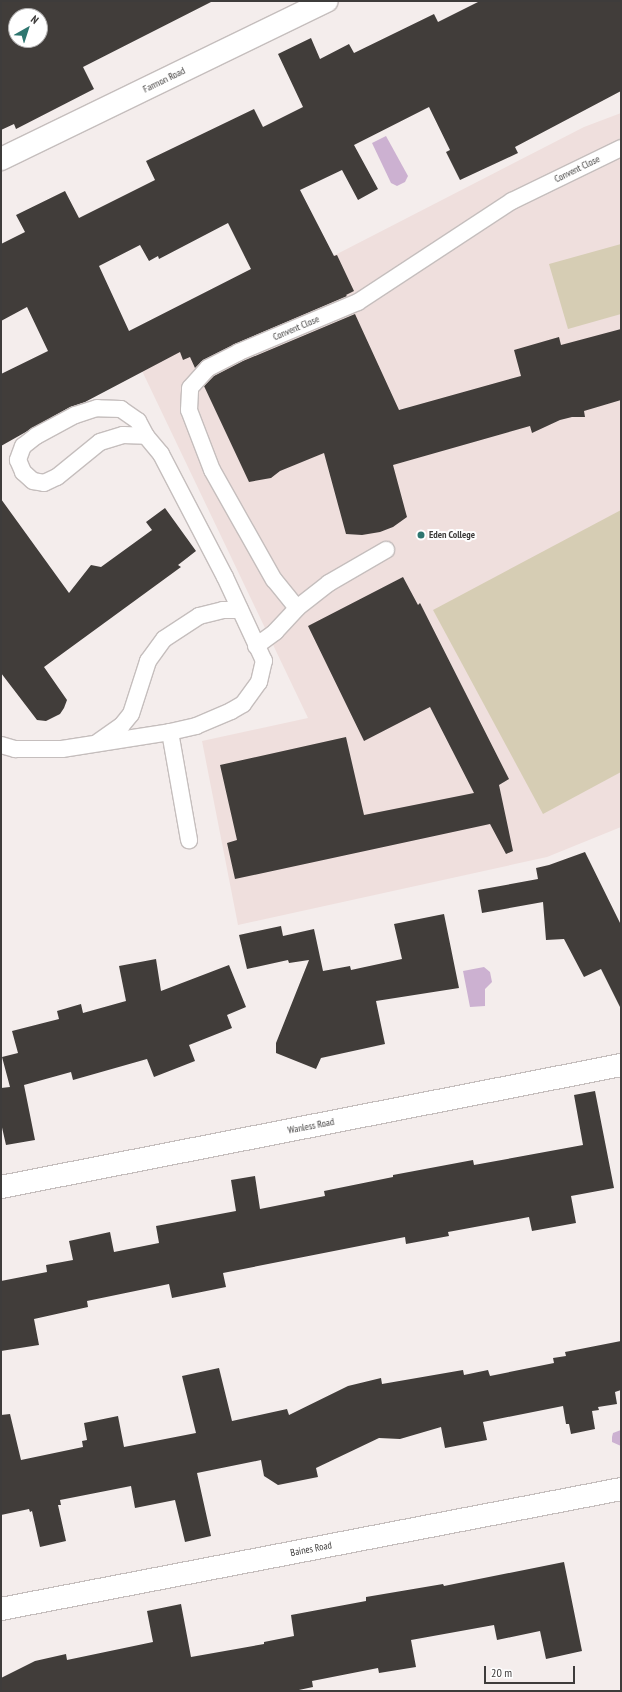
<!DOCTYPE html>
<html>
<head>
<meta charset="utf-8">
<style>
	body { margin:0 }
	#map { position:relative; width:622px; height:1692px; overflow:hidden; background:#f4edec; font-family:"PT Sans Narrow",sans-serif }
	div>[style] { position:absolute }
	.built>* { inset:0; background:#efdfdd }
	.green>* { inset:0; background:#d6cdb4 }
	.water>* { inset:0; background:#ccb1d1 }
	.building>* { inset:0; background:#413d3a }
	.roads { filter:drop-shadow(1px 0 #c5bebd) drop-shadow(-1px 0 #c5bebd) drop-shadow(0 1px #c5bebd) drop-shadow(0 -1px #c5bebd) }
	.lane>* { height:16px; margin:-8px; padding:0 8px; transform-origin:8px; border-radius:8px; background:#fff }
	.street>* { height:22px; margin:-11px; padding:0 11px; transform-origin:11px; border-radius:11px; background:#fff }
	.dots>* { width:11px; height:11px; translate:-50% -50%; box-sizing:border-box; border:2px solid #fff; border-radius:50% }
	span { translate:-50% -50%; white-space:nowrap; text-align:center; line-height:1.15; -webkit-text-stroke:4px #fff; paint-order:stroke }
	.street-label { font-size:10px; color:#3e3c3b }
	.poi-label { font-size:10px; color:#3e3c3b; font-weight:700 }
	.left { translate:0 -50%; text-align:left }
	.frame { position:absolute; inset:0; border:2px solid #3e3c3b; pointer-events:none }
	.north { position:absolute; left:8px; top:8px; width:40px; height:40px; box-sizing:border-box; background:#fff; border:1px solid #b2b1b1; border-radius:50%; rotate:39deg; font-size:11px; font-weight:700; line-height:16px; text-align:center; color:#3e3c3b }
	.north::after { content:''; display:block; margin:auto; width:14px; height:18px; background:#2e7670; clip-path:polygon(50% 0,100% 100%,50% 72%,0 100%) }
	.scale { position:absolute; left:484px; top:1666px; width:91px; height:18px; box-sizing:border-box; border:2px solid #3e3c3b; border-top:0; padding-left:5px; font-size:12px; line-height:14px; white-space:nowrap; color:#3e3c3b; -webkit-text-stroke:3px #fff; paint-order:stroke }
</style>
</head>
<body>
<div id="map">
	<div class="built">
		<div style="clip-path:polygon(621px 113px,621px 827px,547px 857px,238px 925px,202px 741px,308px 718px,133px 352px,205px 316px,339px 253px,584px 127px)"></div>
	</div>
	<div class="green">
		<div style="clip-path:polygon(621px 244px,621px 314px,568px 329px,549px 264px)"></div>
		<div style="clip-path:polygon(621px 510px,621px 772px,543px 814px,433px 610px)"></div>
	</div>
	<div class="water">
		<div style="clip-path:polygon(386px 136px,408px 176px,405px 182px,397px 186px,391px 183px,372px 143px)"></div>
		<div style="clip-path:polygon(484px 967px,490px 972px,492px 982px,485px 989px,485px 1006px,470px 1007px,463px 971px)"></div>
		<div style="clip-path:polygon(621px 1430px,621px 1446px,612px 1442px,612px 1437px,613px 1433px)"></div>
	</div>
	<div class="building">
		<div style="clip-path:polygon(evenodd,1px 1px,213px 1px,83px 67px,94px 89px,16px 129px,14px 124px,1px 130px,1px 1px,16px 16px,40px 16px,40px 40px,16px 40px,16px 16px)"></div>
		<div style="clip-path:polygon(evenodd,480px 1px,621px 1px,621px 91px,515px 147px,518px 153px,460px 180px,446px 152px,450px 150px,429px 107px,354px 145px,378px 189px,358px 200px,342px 170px,300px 190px,334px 256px,337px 255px,354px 291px,346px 295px,347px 296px,235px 344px,203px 360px,195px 368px,190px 357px,183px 360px,180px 352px,85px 402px,70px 407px,1px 446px,1px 374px,48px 351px,27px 307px,1px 321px,1px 244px,25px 232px,16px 215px,65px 191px,79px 218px,155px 180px,146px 161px,254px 109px,263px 127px,303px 107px,278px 54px,311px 38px,320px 59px,349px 44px,354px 53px,434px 14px,438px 22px,480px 1px,228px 223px,251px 269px,129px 331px,99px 266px,140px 245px,149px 261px,158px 256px,159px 259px,228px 223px)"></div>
		<div style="clip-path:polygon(355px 314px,399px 410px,521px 376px,514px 350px,559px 337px,561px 345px,621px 329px,621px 400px,584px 411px,585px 417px,572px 417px,560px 420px,532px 433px,530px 426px,393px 465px,407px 517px,393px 527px,380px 532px,362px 535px,346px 534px,324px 453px,280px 471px,271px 478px,249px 482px,204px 386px,214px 376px,243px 361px)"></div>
		<div style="clip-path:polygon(1px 499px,69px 593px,91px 565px,101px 567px,152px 530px,146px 522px,165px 508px,196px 551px,178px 565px,181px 567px,44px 667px,67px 700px,64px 708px,60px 714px,46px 721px,37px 720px,1px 673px)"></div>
		<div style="clip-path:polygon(403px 577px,418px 605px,420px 603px,509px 779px,499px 785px,513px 851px,506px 854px,490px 824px,235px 879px,227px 843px,237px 840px,220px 765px,346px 737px,364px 815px,474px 793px,430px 707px,364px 741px,308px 626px)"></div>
		<div style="clip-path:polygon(585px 852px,621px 925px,621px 1009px,601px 969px,584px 977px,564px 939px,546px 940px,543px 902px,482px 913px,478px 890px,538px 879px,536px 868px,549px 865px)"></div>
		<div style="clip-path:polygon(444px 914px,459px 988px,376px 1001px,385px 1044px,321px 1058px,316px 1069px,276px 1053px,276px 1043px,309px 960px,289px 963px,288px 960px,247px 969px,239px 935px,281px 926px,283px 936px,314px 929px,323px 971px,350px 966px,351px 970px,402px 959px,394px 924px)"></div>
		<div style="clip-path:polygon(156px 959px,161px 991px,229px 965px,246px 1007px,227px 1015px,232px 1028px,189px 1045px,195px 1061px,154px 1077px,147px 1059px,73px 1080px,71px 1072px,24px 1085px,35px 1140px,6px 1145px,1px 1123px,1px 1088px,10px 1087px,2px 1057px,18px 1053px,12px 1031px,59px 1019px,57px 1011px,81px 1004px,83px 1013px,126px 1001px,119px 966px)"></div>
		<div style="clip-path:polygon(595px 1091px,614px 1188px,571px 1196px,576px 1223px,532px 1231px,529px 1217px,448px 1232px,449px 1236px,406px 1244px,405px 1237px,223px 1273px,226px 1287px,172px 1298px,169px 1284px,87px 1301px,88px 1307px,34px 1319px,39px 1345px,1px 1351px,1px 1281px,47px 1272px,46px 1265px,73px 1260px,69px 1241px,110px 1232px,114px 1252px,159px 1243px,156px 1226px,236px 1211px,231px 1180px,255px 1176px,260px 1209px,325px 1196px,324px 1191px,393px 1177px,393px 1175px,473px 1160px,474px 1165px,583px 1145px,574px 1095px)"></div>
		<div style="clip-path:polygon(621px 1341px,621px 1390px,615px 1392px,617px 1404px,598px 1407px,599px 1410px,592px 1411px,595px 1429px,571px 1434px,569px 1424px,566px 1424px,563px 1406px,483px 1422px,487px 1440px,445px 1448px,441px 1427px,400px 1439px,379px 1438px,316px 1468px,318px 1477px,278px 1485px,264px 1476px,261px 1460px,197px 1473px,211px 1536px,185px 1542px,175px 1500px,135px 1508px,131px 1486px,60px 1500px,61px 1505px,58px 1505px,66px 1541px,40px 1547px,32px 1511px,30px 1512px,29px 1509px,1px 1515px,1px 1415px,10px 1414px,21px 1460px,83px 1447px,82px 1441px,87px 1440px,84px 1423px,118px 1416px,124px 1447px,196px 1433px,182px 1376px,219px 1368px,232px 1421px,287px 1409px,289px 1415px,348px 1386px,381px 1378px,382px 1384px,463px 1370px,464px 1375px,488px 1370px,490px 1376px,554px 1363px,553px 1358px,566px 1356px,565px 1352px)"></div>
		<div style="clip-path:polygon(564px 1562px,582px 1651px,546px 1659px,540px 1631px,497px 1640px,494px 1625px,411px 1640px,416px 1667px,379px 1673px,378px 1668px,312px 1681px,313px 1687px,294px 1691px,1px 1691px,1px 1678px,35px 1661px,66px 1654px,67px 1660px,153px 1642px,147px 1611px,181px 1604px,191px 1657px,264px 1644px,264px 1642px,294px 1636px,291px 1615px,366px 1601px,366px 1597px,443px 1584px,444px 1586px)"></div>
	</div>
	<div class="roads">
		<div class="lane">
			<div style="left:297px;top:608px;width:36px;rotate:-129deg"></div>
			<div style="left:274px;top:580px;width:126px;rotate:-119.4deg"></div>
			<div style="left:212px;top:470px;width:64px;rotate:-111deg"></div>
			<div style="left:189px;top:410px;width:22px;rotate:-87deg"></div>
			<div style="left:190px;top:388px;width:27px;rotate:-48deg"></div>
			<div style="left:208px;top:368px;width:35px;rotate:-27deg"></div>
			<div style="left:239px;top:352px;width:129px;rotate:-22.8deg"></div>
			<div style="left:358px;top:302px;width:184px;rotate:-33.3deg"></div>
			<div style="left:512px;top:201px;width:121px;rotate:-25.9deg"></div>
			<div style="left:256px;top:646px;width:24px;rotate:-36deg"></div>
			<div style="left:275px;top:632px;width:33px;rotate:-47deg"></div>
			<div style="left:297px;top:608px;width:41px;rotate:-38deg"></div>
			<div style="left:329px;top:583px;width:66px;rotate:-30.1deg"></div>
			<div style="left:170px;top:732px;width:110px;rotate:80deg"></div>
			<div style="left:98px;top:742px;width:29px;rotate:-35deg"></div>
			<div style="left:122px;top:725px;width:14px;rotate:-51deg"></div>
			<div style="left:131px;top:714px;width:56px;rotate:-72.2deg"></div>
			<div style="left:148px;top:661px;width:27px;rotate:-54deg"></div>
			<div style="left:164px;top:639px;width:42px;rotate:-33.3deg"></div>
			<div style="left:199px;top:616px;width:25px;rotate:-14deg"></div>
			<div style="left:223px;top:610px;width:17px"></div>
			<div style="left:1px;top:745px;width:15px;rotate:16deg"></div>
			<div style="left:15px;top:749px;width:47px"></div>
			<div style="left:62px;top:749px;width:109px;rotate:-8.9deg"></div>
			<div style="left:170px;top:732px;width:27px;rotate:-13deg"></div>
			<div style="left:196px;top:726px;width:38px;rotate:-23deg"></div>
			<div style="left:231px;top:711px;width:14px;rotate:-30deg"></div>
			<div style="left:243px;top:704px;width:27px;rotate:-54deg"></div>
			<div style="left:259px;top:682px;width:22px;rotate:-77deg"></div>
			<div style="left:264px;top:661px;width:93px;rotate:-114.9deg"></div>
			<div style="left:225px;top:577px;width:139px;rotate:-117.5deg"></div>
			<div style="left:161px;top:454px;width:23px;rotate:-130deg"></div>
			<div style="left:146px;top:436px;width:17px;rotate:-118deg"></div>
			<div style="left:138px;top:421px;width:21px;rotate:-145deg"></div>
			<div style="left:121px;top:409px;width:24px;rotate:-178deg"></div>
			<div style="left:97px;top:408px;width:23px;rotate:162deg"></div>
			<div style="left:75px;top:415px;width:44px;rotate:151.7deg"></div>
			<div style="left:36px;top:436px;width:16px;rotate:142deg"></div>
			<div style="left:23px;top:446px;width:15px;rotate:110deg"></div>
			<div style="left:18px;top:460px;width:13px;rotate:67deg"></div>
			<div style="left:23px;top:472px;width:13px;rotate:42deg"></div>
			<div style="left:33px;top:481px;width:11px;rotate:10deg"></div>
			<div style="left:44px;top:483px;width:14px;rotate:-25deg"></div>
			<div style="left:57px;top:477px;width:55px;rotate:-39.1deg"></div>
			<div style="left:100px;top:442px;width:24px;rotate:-17deg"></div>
			<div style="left:123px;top:435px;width:23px;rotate:2deg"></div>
		</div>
		<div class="street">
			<div style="left:1px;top:159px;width:362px;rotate:-25.9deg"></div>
			<div style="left:1px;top:1187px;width:632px;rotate:-11.13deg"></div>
			<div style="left:1px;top:1609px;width:632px;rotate:-10.95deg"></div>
		</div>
	</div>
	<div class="dots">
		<div style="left:421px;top:535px;background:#2e7670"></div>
	</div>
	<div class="street-label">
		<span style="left:164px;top:80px;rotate:-26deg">Farmon Road</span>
		<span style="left:577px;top:169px;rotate:-26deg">Convent Close</span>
		<span style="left:296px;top:328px;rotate:-23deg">Convent Close</span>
		<span style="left:311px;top:1126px;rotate:-11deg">Wanless Road</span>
		<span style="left:311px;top:1549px;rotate:-11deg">Baines Road</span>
	</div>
	<div class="poi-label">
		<span class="left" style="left:429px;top:535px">Eden College</span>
	</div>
	<div class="frame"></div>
	<div class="north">N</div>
	<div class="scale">20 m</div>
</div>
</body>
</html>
